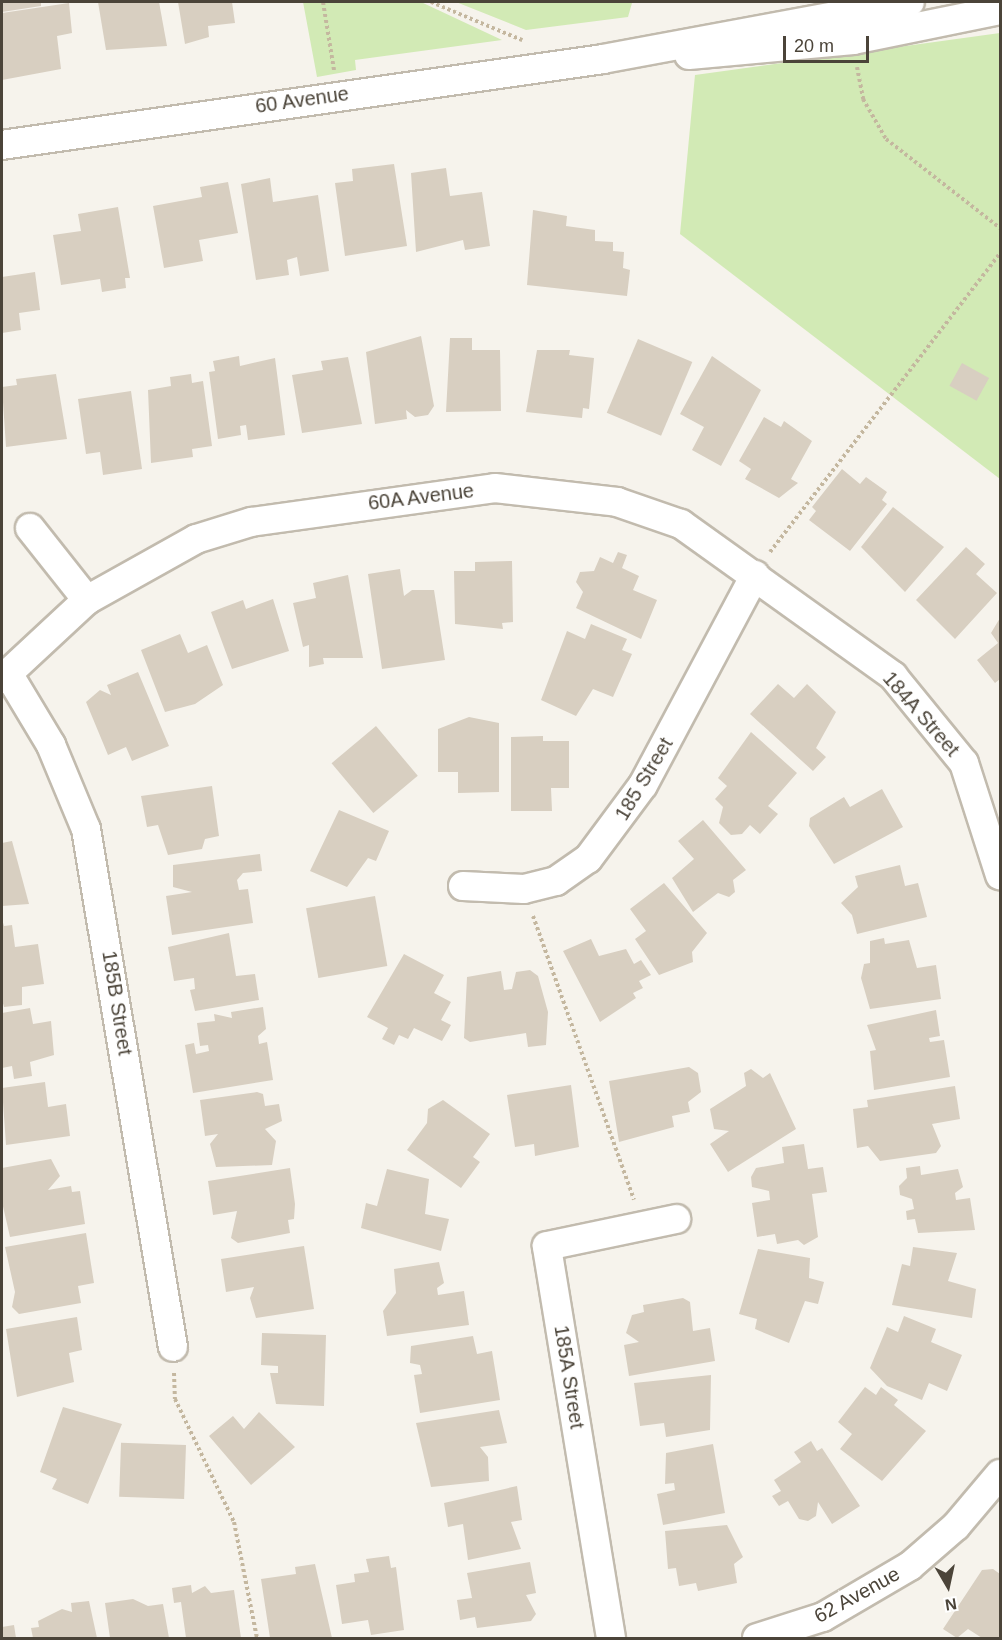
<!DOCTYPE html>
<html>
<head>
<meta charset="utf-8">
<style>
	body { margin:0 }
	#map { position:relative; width:1002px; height:1640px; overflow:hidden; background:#f6f3ec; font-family:Arial,sans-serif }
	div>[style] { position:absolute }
	.green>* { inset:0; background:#d2eab5 }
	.building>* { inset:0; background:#d8cfc1; transform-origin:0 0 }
	.path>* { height:4px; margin-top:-2px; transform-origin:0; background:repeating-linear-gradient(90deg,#c4b79f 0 3px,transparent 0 6px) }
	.roads { filter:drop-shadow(2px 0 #c2bbae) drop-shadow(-2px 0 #c2bbae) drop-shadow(0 2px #c2bbae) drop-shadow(0 -2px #c2bbae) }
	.minor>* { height:28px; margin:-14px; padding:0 14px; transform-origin:14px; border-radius:14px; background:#fff }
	span { translate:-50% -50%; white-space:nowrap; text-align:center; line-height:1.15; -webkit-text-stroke:4.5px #fff; paint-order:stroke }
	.street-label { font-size:20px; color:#4b4439 }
	.frame { position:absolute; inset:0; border:3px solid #4b4439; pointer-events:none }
	.north { position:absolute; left:918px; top:1556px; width:60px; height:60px; -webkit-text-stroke:4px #fff; paint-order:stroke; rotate:171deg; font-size:16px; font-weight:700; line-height:24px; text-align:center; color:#4b4439 }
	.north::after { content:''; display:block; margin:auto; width:21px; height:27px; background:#4b4439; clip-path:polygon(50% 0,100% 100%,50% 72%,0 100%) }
	.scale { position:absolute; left:783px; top:36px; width:86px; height:27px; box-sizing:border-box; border:3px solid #4b4439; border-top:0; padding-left:8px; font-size:18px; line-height:21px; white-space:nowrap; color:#4b4439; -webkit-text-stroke:4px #fff; paint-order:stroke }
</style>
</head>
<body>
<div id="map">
	<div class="green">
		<div style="clip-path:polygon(303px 2px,421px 2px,502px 40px,355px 60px,356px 70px,317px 77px)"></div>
		<div style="clip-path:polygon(456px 2px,642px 2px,642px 3px,632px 3px,628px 17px,526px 30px)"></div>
		<div style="clip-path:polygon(1000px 33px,1000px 479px,680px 234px,695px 75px)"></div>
	</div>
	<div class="building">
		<div style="clip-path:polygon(2px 2px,41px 2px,41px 6px,2px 12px)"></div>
		<div style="clip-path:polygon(98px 2px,159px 2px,167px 46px,106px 50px)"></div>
		<div style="clip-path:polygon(178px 2px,232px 2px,235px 23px,208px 26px,209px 37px,185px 44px)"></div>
		<div style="clip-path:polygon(69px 3px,72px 33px,57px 36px,61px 69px,2px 80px,2px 13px)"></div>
		<div style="clip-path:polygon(394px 164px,407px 246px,345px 256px,335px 183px,353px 181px,352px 169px)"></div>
		<div style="clip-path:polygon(446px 168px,450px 196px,482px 192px,490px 246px,465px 250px,463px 240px,416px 252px,411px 173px)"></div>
		<div style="clip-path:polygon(270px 178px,273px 202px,318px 195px,329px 271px,300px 276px,297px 257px,287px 260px,289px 275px,256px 280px,241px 184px)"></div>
		<div style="clip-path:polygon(228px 182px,238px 233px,199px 240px,203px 261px,164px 268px,153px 206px,202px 197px,200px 187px)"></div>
		<div style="clip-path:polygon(118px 207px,130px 278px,125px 278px,126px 288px,102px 292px,100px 279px,61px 285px,53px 235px,81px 231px,78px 214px)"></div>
		<div style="clip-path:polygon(533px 210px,567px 216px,566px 226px,595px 230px,595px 241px,613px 242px,613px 251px,624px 252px,623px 268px,630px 270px,627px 296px,527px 285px)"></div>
		<div style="clip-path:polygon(35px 272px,40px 310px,19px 313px,21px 330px,2px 333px,2px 277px)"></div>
		<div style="clip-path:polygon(421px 336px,434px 406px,428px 415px,415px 417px,406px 410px,407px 419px,375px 424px,366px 352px)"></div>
		<div style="clip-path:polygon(450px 338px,472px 338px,472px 350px,500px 350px,501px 411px,446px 412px)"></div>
		<div style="left:638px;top:339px;width:59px;height:80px;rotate:23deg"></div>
		<div style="clip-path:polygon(537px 350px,570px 350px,569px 355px,594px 358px,589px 409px,583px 408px,582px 418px,526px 412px)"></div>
		<div style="clip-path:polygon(239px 356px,240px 366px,275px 358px,285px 435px,248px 440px,246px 425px,240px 426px,241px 435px,218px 439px,209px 372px,215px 371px,213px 361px)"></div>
		<div style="clip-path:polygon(712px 356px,761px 390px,721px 466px,692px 450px,704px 427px,680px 414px)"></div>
		<div style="clip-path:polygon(348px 357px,362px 424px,302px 433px,292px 375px,323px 370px,321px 361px)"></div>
		<div style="left:962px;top:363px;width:31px;height:26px;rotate:29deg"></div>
		<div style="clip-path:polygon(56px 374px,67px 439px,6px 447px,2px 387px,17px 385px,16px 379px)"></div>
		<div style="clip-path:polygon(191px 374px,192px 383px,203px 381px,212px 446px,192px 449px,193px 457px,151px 463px,148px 390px,171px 386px,170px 377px)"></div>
		<div style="clip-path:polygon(131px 391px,142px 469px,103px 475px,100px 452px,86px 454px,78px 399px)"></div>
		<div style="clip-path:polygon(764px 417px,781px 427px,784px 421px,812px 441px,791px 479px,798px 483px,779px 498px,745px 479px,751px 469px,739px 461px)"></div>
		<div style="clip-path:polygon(842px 469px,860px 484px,866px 477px,887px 492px,882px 500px,887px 504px,850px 551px,809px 520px,816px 511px,812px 507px)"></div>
		<div style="clip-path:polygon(893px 507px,944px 547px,905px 592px,861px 547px)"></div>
		<div style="clip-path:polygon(966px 547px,985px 564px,976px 574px,997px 593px,955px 639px,916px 600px)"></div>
		<div style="clip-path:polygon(618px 552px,627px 555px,622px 568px,639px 576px,633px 590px,657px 600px,641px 639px,576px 608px,583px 592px,576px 582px,580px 572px,594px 571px,600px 557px,613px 563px)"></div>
		<div style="clip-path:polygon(512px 561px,513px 622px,502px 623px,503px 629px,455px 624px,454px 571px,475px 571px,475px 562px)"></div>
		<div style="clip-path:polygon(400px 569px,404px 596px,412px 590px,434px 590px,445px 660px,382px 669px,368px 574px)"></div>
		<div style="clip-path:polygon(348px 575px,363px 658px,323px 658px,324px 664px,309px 667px,309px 645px,303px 647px,293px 603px,316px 598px,313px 583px)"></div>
		<div style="clip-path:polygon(273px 599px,289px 651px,232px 669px,211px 612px,243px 600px,246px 609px)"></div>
		<div style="clip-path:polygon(1000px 618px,1000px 679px,995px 683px,977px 660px,998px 643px,991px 633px)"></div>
		<div style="clip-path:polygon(591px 624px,627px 639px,622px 650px,632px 654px,613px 697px,593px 689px,576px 716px,541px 700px,567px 631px,585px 639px)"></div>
		<div style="clip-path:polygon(180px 634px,188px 653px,207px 645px,223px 685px,195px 704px,165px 712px,141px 650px)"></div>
		<div style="clip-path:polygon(138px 672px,169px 746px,132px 761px,126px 747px,108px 755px,86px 702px,100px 690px,111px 695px,107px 685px)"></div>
		<div style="clip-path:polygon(778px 684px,794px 698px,807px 684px,836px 712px,816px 748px,826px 757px,813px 771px,750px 714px)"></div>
		<div style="clip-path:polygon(469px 717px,499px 723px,499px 792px,458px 793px,458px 772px,438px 772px,438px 729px)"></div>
		<div style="left:376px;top:726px;width:65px;height:58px;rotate:50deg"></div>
		<div style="clip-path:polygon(751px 732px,797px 773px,768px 806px,778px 814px,760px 834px,750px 825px,742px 834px,731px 835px,719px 823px,723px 807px,715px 799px,727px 786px,718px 778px)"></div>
		<div style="clip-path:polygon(543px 736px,543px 741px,569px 741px,569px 788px,551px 788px,552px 811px,511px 811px,511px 737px)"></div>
		<div style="clip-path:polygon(212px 786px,219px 836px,205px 839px,202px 849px,168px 855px,158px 825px,147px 827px,141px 796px)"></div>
		<div style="clip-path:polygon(882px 789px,903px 827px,834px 864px,809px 826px,810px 818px,844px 797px,850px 807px)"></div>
		<div style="clip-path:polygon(339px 810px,389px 831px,376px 861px,368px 858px,347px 887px,310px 871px)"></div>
		<div style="clip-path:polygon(703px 820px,746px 870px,733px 880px,735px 892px,729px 897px,718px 893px,693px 912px,672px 878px,694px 859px,678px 841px)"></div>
		<div style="clip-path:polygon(12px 841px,29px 904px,2px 906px,2px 843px)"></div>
		<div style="clip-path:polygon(260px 854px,262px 871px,243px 873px,237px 880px,239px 890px,248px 889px,253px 923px,172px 935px,166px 896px,192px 892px,173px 887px,173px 865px)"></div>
		<div style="clip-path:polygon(900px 865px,905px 886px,918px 883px,927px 917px,857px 934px,852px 915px,841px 903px,858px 887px,855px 876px)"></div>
		<div style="clip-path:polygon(664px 883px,707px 933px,692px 952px,693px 962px,659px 975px,635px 939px,646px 931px,630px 909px)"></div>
		<div style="left:375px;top:896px;width:71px;height:70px;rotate:80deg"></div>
		<div style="clip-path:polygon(2px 919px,4px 926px,12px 925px,15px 947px,38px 944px,44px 984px,22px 987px,22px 1005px,4px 1007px,2px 1000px)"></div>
		<div style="clip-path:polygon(229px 933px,236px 976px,255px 974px,259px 1000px,195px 1011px,190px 990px,195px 989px,194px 978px,174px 981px,168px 947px)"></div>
		<div style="clip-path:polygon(884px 938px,885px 944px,909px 940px,917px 968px,936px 965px,941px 999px,870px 1009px,861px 978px,864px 964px,870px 963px,870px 941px)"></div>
		<div style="clip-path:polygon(591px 939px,599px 956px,626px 949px,634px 964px,641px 960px,651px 975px,639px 981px,643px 988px,633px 993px,636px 998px,600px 1022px,563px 951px)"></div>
		<div style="clip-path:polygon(404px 954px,444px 975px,434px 993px,451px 1002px,441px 1020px,451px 1025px,442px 1041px,414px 1028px,408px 1039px,399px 1035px,394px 1045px,382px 1039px,388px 1028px,367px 1017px)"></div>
		<div style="clip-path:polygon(530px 970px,538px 976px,548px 1012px,546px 1045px,528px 1047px,526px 1033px,470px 1042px,464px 1038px,467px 977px,501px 971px,504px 990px,512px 989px,516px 972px)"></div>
		<div style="clip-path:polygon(263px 1007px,266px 1029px,258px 1036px,259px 1044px,267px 1042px,273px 1080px,193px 1093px,185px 1045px,194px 1043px,196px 1054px,209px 1051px,208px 1045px,200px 1046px,197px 1023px,215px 1021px,214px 1014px,232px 1018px,231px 1012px)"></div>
		<div style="clip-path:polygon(30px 1008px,33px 1024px,51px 1021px,54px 1055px,30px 1062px,32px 1076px,14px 1079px,12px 1066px,2px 1068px,2px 1013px)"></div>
		<div style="clip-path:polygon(936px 1010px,940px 1036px,929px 1038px,930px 1042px,944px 1040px,950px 1077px,874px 1090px,870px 1051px,876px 1050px,867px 1025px)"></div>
		<div style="clip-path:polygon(689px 1067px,698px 1073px,701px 1092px,688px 1102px,690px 1112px,672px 1116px,674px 1127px,619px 1142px,609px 1081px)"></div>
		<div style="clip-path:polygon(751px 1069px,763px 1078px,770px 1073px,796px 1129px,728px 1172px,710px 1144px,729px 1131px,714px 1129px,710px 1109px,746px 1086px,744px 1073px)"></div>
		<div style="clip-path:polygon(45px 1082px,48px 1107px,66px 1104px,70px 1136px,6px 1145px,2px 1088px)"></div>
		<div style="clip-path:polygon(571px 1085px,579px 1147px,535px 1156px,534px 1144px,515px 1147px,507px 1095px)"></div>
		<div style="clip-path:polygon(955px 1086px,960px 1119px,932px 1124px,941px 1146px,936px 1153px,880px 1161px,868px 1146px,857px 1148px,853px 1109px,868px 1107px,867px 1100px)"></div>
		<div style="clip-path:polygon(257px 1092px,263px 1094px,265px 1106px,279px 1104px,282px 1121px,265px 1129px,276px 1141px,272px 1165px,216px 1167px,210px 1144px,218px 1134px,205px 1136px,200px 1100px)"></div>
		<div style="clip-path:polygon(443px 1100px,490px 1134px,473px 1157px,480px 1162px,461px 1188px,407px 1150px,427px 1123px,428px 1109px)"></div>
		<div style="clip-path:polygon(804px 1144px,808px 1169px,823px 1167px,827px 1192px,812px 1194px,818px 1237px,804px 1245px,798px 1240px,777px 1244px,775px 1234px,757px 1237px,752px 1203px,770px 1200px,769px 1191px,752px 1187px,751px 1177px,756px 1168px,784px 1163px,782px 1147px)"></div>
		<div style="clip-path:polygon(51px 1159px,60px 1176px,48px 1190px,71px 1186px,72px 1192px,80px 1191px,85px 1224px,10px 1237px,2px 1202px,2px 1168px)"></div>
		<div style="clip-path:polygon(920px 1166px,921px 1175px,958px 1169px,963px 1187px,955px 1193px,956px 1200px,970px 1198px,975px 1230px,918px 1233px,915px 1219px,907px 1220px,906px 1211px,914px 1209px,912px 1199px,900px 1195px,899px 1186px,907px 1178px,906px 1168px)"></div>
		<div style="clip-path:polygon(290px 1168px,295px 1204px,294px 1219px,288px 1220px,290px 1233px,238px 1243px,231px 1238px,237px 1211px,213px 1215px,208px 1181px)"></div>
		<div style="clip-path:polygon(387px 1169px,429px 1179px,425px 1214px,449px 1219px,441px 1251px,361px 1228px,366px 1203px,377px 1206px)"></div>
		<div style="clip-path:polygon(86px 1233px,94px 1283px,78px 1286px,81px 1303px,19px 1314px,12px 1307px,15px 1292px,5px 1247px)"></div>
		<div style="clip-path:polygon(304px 1246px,314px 1309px,256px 1318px,250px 1298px,254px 1287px,226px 1292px,221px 1259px)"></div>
		<div style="clip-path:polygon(913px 1247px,957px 1253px,948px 1281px,976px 1289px,972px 1318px,892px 1305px,902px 1264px,910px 1266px)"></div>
		<div style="clip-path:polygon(758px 1249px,810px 1258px,809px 1278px,824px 1282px,818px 1304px,805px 1301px,789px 1343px,755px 1329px,757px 1319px,739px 1314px)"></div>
		<div style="clip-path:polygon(439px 1262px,444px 1283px,437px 1288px,438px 1295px,464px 1291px,469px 1325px,387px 1336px,383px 1311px,396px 1293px,394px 1269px)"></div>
		<div style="clip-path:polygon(683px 1298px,690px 1302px,693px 1331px,710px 1328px,715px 1361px,629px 1376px,624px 1345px,639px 1342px,626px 1333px,632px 1315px,644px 1312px,643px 1305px)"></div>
		<div style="clip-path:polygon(904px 1316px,936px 1329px,931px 1342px,962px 1355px,947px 1391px,929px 1383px,922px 1400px,887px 1386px,870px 1368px,887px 1327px,898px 1332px)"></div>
		<div style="clip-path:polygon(77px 1317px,82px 1350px,69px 1353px,74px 1382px,17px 1397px,6px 1329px)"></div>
		<div style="clip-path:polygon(262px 1333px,326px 1335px,324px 1406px,276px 1404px,270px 1373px,278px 1373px,278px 1366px,261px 1365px)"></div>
		<div style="clip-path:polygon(473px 1336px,477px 1354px,492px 1351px,500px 1400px,420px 1413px,414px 1375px,422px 1374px,420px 1365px,410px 1363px,411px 1346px)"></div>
		<div style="clip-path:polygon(711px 1375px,710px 1430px,666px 1437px,664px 1423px,640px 1426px,634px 1383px)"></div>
		<div style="clip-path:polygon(865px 1387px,876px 1395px,881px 1387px,898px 1400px,894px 1405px,926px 1431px,882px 1481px,840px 1449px,852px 1434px,838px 1422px)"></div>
		<div style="clip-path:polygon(63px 1407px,122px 1424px,88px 1504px,52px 1489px,57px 1479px,40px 1472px)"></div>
		<div style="clip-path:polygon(499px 1410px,507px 1443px,480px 1447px,488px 1457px,489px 1481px,431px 1487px,416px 1423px)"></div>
		<div style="clip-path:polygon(259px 1412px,295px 1447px,251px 1485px,209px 1436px,233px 1416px,244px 1429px)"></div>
		<div style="clip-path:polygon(811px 1441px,817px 1451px,822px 1448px,860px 1506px,832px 1524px,818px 1502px,816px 1516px,808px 1521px,799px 1519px,788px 1501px,779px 1506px,772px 1496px,781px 1491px,774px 1480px,801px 1462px,794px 1452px)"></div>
		<div style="clip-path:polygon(713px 1444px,725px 1513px,663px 1525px,657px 1494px,675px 1490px,674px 1483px,665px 1484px,666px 1453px)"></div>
		<div style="left:186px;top:1445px;width:54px;height:65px;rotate:92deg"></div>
		<div style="clip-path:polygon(517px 1486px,522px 1520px,511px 1522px,521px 1549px,468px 1560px,463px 1524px,448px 1527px,444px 1503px)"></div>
		<div style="clip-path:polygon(727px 1525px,743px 1557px,734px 1564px,737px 1583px,698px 1591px,696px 1583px,679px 1586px,676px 1568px,668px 1569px,665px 1531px)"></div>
		<div style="clip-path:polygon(389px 1556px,391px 1568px,396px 1567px,404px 1630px,371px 1635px,368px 1620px,342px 1624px,336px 1585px,355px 1582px,354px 1574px,369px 1572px,366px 1559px)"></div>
		<div style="clip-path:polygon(530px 1562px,536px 1593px,526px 1595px,536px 1614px,531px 1621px,477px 1628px,475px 1617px,460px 1620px,457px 1600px,472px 1598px,467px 1573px)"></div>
		<div style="clip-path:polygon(315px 1564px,332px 1638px,270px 1638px,261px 1579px,296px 1574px,295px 1567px)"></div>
		<div style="clip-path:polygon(993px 1569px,1000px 1574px,1000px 1638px,982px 1638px,968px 1629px,957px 1638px,943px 1629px,982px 1570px)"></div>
		<div style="clip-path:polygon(191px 1585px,192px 1593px,205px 1586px,211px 1593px,234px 1590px,241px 1638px,186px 1638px,181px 1602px,174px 1603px,172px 1588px)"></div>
		<div style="clip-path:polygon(133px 1599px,148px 1606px,163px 1604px,169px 1638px,110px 1638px,105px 1603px)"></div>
		<div style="clip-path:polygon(89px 1601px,97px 1638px,33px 1638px,31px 1628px,39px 1627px,38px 1621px,62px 1609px,72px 1612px,71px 1603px)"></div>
		<div style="clip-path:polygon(14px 1625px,16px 1638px,2px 1638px,2px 1627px)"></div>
	</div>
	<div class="path">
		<div style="left:323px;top:2px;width:69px;rotate:80.8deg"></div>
		<div style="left:431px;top:2px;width:99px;rotate:22.7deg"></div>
		<div style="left:857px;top:67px;width:33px;rotate:79deg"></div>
		<div style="left:863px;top:99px;width:46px;rotate:60.1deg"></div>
		<div style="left:886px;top:139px;width:145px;rotate:38deg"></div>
		<div style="left:770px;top:552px;width:377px;rotate:-52.4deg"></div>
		<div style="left:533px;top:916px;width:301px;rotate:70.4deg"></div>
		<div style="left:174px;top:1373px;width:26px;rotate:88deg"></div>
		<div style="left:175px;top:1399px;width:136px;rotate:64.4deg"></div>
		<div style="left:234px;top:1522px;width:118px;rotate:78.8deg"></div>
	</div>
	<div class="roads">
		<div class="minor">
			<div style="left:689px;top:55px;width:165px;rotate:-5.2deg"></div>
			<div style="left:853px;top:40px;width:150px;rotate:-11.5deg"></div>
			<div style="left:2px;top:145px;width:607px;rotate:-8.14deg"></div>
			<div style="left:603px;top:59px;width:312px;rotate:-10.5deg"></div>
			<div style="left:30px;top:528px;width:92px;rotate:51.6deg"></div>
			<div style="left:9px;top:675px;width:82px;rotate:59deg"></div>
			<div style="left:51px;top:745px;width:91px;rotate:67.4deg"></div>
			<div style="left:86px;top:829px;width:525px;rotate:80.47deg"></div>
			<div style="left:2px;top:679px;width:116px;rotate:-42.9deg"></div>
			<div style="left:87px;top:600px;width:125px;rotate:-29.2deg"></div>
			<div style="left:196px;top:539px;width:58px;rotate:-17.2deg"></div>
			<div style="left:251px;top:522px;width:246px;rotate:-7.9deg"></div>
			<div style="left:495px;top:488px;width:123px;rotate:6.5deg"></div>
			<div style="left:617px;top:502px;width:68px;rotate:19deg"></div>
			<div style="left:681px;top:524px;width:261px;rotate:35.6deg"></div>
			<div style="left:893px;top:676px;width:112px;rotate:50.8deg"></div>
			<div style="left:964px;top:763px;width:118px;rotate:72.2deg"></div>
			<div style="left:463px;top:886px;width:61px;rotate:2.8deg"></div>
			<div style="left:524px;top:889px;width:33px;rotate:-14deg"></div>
			<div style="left:556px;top:881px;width:39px;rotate:-35deg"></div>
			<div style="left:588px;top:859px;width:92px;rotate:-53.4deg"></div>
			<div style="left:643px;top:785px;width:238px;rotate:-61.9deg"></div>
			<div style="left:611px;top:1638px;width:397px;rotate:-99.3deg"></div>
			<div style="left:547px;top:1246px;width:132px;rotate:-11.8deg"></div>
			<div style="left:757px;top:1638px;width:69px;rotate:-17.7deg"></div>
			<div style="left:823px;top:1617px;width:101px;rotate:-30.4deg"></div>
			<div style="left:910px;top:1566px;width:61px;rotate:-41deg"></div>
			<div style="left:956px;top:1526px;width:68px;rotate:-49.8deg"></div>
		</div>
	</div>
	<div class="street-label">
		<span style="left:302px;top:100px;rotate:-8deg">60 Avenue</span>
		<span style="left:421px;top:497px;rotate:-7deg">60A Avenue</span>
		<span style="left:921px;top:714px;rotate:49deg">184A Street</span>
		<span style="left:644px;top:779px;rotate:-59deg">185 Street</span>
		<span style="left:117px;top:1003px;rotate:81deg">185B Street</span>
		<span style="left:569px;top:1377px;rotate:81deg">185A Street</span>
		<span style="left:857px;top:1595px;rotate:-29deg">62 Avenue</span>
	</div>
	<div class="frame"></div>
	<div class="north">N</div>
	<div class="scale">20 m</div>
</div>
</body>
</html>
